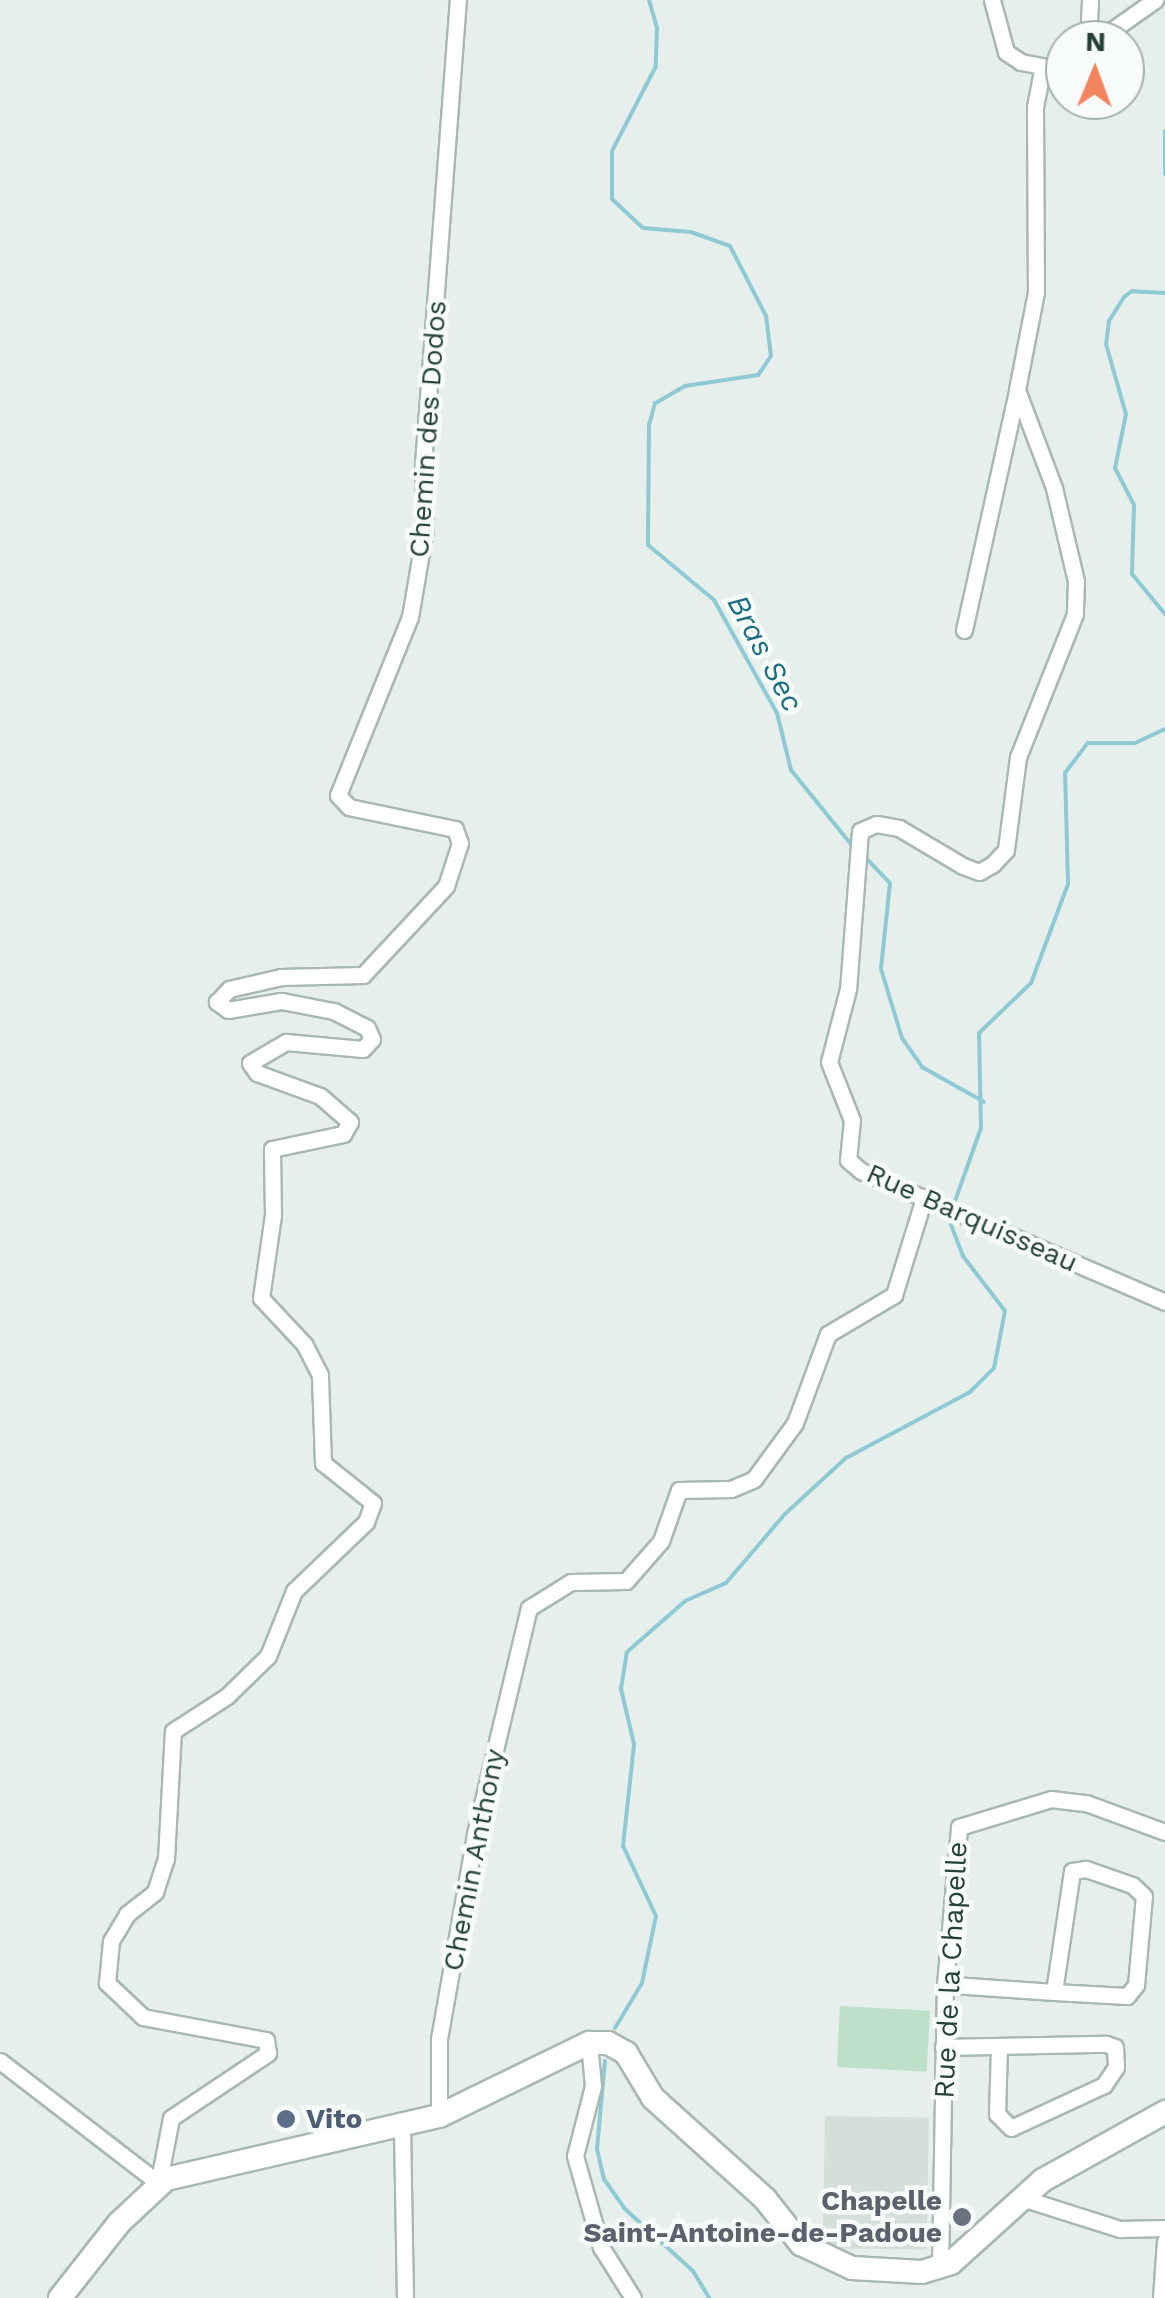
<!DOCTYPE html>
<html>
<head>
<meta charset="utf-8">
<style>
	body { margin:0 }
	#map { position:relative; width:1165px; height:2298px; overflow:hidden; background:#e6efeb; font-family:"Work Sans",sans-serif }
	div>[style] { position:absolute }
	.built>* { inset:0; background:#d4dfda; transform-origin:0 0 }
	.green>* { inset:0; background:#bfe0c8; transform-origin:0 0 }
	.stream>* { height:4px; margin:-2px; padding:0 2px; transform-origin:2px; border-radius:2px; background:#8ec9d4 }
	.roads { filter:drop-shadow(2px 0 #a8b8b2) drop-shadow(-2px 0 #a8b8b2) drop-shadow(0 2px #a8b8b2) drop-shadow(0 -2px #a8b8b2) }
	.street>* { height:15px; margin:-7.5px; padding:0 7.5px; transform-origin:7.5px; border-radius:7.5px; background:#fff }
	.secondary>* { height:22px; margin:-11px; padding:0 11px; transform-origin:11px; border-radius:11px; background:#fff }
	.dots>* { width:28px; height:28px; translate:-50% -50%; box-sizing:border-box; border:5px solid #f7fbf9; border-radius:50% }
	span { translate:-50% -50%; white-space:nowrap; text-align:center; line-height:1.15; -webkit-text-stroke:9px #f7fbf9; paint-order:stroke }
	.street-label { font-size:28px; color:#24423a }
	.service-label { font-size:28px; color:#4e5e75; font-weight:700 }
	.left { translate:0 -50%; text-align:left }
	.worship-label { font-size:28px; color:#5b616d; font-weight:700 }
	.right { translate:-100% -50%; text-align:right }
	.water-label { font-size:30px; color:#1c6f80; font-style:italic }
	.north { position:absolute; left:1045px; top:20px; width:100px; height:100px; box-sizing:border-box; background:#f7fbf9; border:2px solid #a3b1ad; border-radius:50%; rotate:1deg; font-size:28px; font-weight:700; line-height:40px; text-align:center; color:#24423a }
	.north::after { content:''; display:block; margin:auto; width:35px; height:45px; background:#f4845f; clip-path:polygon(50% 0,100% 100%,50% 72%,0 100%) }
</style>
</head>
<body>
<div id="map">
	<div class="built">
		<div style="left:825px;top:2116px;width:104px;height:132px;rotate:1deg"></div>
	</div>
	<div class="green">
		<div style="left:840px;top:2006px;width:90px;height:61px;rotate:3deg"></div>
	</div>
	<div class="stream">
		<div style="left:649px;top:0;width:29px;rotate:74deg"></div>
		<div style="left:657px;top:28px;width:38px;rotate:92deg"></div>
		<div style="left:656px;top:66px;width:96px;rotate:117.4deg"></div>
		<div style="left:612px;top:151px;width:48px;rotate:90deg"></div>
		<div style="left:612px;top:199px;width:42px;rotate:43.1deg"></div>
		<div style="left:643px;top:228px;width:48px;rotate:4.8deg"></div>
		<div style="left:691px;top:232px;width:41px;rotate:19.7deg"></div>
		<div style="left:730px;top:246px;width:79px;rotate:62.8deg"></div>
		<div style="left:766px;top:316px;width:40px;rotate:82.9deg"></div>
		<div style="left:771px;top:356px;width:23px;rotate:124deg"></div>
		<div style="left:758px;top:375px;width:74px;rotate:171.4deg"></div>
		<div style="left:685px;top:386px;width:34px;rotate:150deg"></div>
		<div style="left:655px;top:403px;width:23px;rotate:105deg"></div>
		<div style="left:649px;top:425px;width:120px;rotate:90.5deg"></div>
		<div style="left:648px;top:545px;width:86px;rotate:39.8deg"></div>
		<div style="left:714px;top:600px;width:129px;rotate:60.9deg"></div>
		<div style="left:777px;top:713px;width:59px;rotate:76.2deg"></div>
		<div style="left:791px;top:770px;width:100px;rotate:51.1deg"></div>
		<div style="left:1165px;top:131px;width:43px;rotate:90deg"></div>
		<div style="left:1165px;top:293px;width:33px;rotate:-177deg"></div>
		<div style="left:1132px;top:291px;width:10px;rotate:143deg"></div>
		<div style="left:1124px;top:297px;width:28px;rotate:122deg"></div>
		<div style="left:1109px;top:321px;width:23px;rotate:97deg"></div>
		<div style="left:1106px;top:344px;width:73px;rotate:74.1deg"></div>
		<div style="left:1126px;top:414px;width:55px;rotate:101.5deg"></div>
		<div style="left:1115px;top:468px;width:42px;rotate:62.8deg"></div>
		<div style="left:1134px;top:505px;width:69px;rotate:91.7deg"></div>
		<div style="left:1132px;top:574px;width:52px;rotate:50.5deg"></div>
		<div style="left:862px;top:854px;width:40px;rotate:46deg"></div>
		<div style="left:890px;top:883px;width:86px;rotate:96deg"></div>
		<div style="left:881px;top:969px;width:72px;rotate:73.1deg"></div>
		<div style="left:902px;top:1038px;width:35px;rotate:55deg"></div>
		<div style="left:922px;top:1067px;width:71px;rotate:29.4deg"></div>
		<div style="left:955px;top:1201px;width:77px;rotate:-70.4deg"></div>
		<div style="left:981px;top:1128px;width:95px;rotate:-91.2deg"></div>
		<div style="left:979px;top:1033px;width:72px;rotate:-43.9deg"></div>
		<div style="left:1031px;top:983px;width:106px;rotate:-69.5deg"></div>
		<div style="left:1068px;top:884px;width:111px;rotate:-91.5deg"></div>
		<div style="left:1065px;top:773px;width:38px;rotate:-53deg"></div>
		<div style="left:1088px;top:743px;width:47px"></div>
		<div style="left:1135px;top:743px;width:33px;rotate:-25deg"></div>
		<div style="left:615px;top:2028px;width:52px;rotate:-59deg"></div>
		<div style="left:642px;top:1983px;width:68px;rotate:-78.2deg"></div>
		<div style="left:656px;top:1916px;width:77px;rotate:-115.2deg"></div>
		<div style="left:623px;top:1846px;width:103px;rotate:-83.8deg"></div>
		<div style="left:634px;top:1744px;width:57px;rotate:-103.3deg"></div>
		<div style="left:621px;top:1689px;width:37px;rotate:-81deg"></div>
		<div style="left:627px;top:1652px;width:77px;rotate:-41.3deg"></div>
		<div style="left:685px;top:1601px;width:45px;rotate:-23.7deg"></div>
		<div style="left:726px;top:1583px;width:91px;rotate:-49.5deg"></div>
		<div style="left:785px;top:1514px;width:83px;rotate:-42.6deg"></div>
		<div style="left:846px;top:1458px;width:140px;rotate:-28deg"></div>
		<div style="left:970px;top:1392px;width:34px;rotate:-45deg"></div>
		<div style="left:994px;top:1368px;width:58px;rotate:-79.1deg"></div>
		<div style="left:1005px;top:1311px;width:69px;rotate:-127.4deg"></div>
		<div style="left:963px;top:1256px;width:34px;rotate:-111deg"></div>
		<div style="left:605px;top:2061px;width:88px;rotate:95.2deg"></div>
		<div style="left:597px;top:2149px;width:31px;rotate:77deg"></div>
		<div style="left:604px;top:2179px;width:35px;rotate:55deg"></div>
		<div style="left:624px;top:2208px;width:93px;rotate:42.4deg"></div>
		<div style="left:693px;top:2271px;width:31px;rotate:59deg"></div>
	</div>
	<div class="roads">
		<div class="street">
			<div style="left:992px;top:0;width:54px;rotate:74.9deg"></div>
			<div style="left:1006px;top:52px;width:18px;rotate:34deg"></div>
			<div style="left:1021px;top:62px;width:33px;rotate:11deg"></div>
			<div style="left:1088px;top:40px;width:40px;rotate:-87.1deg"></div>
			<div style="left:1098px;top:40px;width:70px;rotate:-35.1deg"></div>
			<div style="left:1065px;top:60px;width:29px;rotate:146deg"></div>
			<div style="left:1041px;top:76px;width:32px;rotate:101deg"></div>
			<div style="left:1035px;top:107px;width:185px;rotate:89.7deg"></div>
			<div style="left:1036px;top:292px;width:100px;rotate:101deg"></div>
			<div style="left:1017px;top:390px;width:105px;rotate:69.3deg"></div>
			<div style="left:1054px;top:488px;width:96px;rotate:76.7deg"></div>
			<div style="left:1076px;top:581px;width:33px;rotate:92deg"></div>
			<div style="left:1075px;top:614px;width:154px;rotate:111.7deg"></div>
			<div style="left:1018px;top:757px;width:94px;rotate:97.4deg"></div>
			<div style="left:1006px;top:850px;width:19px;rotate:133deg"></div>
			<div style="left:993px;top:864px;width:16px;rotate:150deg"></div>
			<div style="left:979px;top:872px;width:17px;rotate:-159deg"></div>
			<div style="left:963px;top:866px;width:74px;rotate:-149.3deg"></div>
			<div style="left:899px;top:828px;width:23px;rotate:-170deg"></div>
			<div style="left:876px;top:824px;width:17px;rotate:156deg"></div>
			<div style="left:860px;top:831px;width:158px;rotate:94.3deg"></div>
			<div style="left:848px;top:989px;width:75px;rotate:104.6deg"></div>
			<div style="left:829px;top:1062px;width:62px;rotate:68.4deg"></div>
			<div style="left:852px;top:1120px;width:40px;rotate:95.7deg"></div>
			<div style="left:848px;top:1160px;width:17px;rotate:40deg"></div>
			<div style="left:861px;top:1171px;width:331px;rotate:23.3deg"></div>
			<div style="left:964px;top:630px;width:246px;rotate:-77.5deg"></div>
			<div style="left:945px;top:1985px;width:8px"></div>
			<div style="left:953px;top:1985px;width:101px;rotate:4deg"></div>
			<div style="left:1054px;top:1992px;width:73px;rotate:3.1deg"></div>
			<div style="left:1127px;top:1996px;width:14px;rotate:-51deg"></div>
			<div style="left:1136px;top:1985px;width:89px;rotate:-84.9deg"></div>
			<div style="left:1144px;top:1896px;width:16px;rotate:-137deg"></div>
			<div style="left:1132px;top:1885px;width:49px;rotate:-160.8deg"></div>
			<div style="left:1086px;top:1869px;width:14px;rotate:172deg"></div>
			<div style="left:1072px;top:1871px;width:122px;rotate:98.5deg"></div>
			<div style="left:589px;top:2043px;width:43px;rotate:84.7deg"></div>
			<div style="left:593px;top:2086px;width:72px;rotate:104.4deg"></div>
			<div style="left:575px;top:2156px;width:95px;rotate:74.1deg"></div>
			<div style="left:601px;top:2247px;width:60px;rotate:57.9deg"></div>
			<div style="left:943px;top:2047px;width:163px;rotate:-1.1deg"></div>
			<div style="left:1106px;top:2044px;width:9px;rotate:18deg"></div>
			<div style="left:1115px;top:2047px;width:20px;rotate:87deg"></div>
			<div style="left:1116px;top:2067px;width:22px;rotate:124deg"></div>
			<div style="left:1104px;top:2085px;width:102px;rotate:155.2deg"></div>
			<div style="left:1011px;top:2128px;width:20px;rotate:-135deg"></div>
			<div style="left:997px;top:2114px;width:68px;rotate:-88.3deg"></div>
			<div style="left:0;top:2061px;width:193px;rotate:37.6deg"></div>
			<div style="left:153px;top:2179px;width:13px"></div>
			<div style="left:439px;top:2116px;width:77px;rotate:-90deg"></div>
			<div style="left:439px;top:2039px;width:208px;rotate:-80deg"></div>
			<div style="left:475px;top:1834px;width:232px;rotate:-76.6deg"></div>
			<div style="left:529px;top:1608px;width:49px;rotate:-31.8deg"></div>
			<div style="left:571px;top:1582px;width:55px;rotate:-1deg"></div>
			<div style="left:626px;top:1581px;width:53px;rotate:-48.8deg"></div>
			<div style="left:661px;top:1541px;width:54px;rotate:-70.6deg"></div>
			<div style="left:679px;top:1490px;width:52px;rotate:-1.1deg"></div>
			<div style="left:731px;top:1489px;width:25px;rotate:-23deg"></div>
			<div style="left:754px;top:1479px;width:69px;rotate:-53.8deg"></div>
			<div style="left:795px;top:1423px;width:95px;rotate:-69.7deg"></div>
			<div style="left:828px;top:1334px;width:77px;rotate:-30.6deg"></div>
			<div style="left:894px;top:1295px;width:102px;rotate:-72.8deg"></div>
			<div style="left:402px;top:2127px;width:171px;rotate:89deg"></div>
			<div style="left:159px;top:2180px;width:63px;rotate:-79deg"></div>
			<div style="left:171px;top:2118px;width:117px;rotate:-33.8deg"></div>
			<div style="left:268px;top:2053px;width:13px;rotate:-99deg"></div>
			<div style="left:266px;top:2040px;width:125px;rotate:-169.4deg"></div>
			<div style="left:143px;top:2017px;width:50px;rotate:-136.6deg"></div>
			<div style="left:107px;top:1983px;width:42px;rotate:-84.6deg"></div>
			<div style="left:111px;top:1941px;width:31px;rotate:-59deg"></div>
			<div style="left:127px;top:1914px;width:36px;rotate:-38deg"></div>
			<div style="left:155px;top:1892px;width:35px;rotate:-72deg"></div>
			<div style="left:166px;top:1859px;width:128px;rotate:-86.9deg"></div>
			<div style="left:173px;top:1731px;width:64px;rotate:-32.9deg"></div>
			<div style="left:227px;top:1696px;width:57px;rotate:-44.3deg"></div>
			<div style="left:268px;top:1656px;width:70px;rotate:-68.2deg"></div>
			<div style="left:294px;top:1591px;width:100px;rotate:-43.8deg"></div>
			<div style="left:366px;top:1522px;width:20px;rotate:-70deg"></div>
			<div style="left:373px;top:1503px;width:64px;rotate:-141.3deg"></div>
			<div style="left:323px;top:1463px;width:88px;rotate:-92deg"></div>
			<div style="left:320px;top:1375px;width:35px;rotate:-117deg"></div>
			<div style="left:304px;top:1344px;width:63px;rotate:-133.1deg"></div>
			<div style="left:261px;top:1298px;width:84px;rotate:-81.8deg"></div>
			<div style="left:273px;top:1215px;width:66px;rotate:-90.9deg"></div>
			<div style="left:272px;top:1149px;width:73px;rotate:-11.9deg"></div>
			<div style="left:343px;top:1134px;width:14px;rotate:-60deg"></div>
			<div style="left:350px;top:1122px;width:40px;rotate:-139deg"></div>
			<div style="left:320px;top:1096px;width:67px;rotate:-159.9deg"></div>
			<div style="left:257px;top:1073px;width:12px;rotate:-125deg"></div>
			<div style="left:250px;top:1063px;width:42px;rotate:-30.3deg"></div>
			<div style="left:286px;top:1042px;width:77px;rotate:5.2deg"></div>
			<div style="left:363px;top:1049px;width:13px;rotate:-48deg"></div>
			<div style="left:372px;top:1039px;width:12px;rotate:-114deg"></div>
			<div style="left:367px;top:1028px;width:38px;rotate:-153deg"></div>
			<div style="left:333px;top:1011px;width:53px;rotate:-169.1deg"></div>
			<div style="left:281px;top:1001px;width:54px;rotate:170.4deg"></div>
			<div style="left:228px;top:1010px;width:14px;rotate:-144deg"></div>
			<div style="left:217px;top:1002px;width:18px;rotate:-47deg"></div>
			<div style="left:229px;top:989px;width:53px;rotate:-13deg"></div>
			<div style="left:281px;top:977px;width:82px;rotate:-1.4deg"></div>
			<div style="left:363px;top:975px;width:122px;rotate:-47deg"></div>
			<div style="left:446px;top:886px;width:45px;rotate:-72deg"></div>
			<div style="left:460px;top:843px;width:15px;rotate:-110deg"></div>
			<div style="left:455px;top:829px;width:108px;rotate:-168.3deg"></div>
			<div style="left:349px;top:807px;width:16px;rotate:-133deg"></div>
			<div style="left:338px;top:795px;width:192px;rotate:-68deg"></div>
			<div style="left:410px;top:617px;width:89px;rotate:-80.3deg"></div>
			<div style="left:425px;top:529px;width:65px;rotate:-91.8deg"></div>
			<div style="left:423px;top:464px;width:465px;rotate:-85.7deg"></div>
			<div style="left:1022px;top:2198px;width:103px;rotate:17.6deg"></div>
			<div style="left:1120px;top:2229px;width:45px;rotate:-1.3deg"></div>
			<div style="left:940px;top:2269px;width:284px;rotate:-89deg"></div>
			<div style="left:945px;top:1985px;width:159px;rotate:-84.9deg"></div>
			<div style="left:959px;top:1827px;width:96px;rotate:-16.9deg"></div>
			<div style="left:1051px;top:1799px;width:35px;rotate:7deg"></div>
			<div style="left:1086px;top:1803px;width:84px;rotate:20.2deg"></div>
			<div style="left:1161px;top:2298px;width:57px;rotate:-86deg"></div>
		</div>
		<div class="secondary">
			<div style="left:60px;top:2298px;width:95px;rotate:-51.8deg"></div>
			<div style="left:119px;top:2223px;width:64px;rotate:-43.1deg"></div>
			<div style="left:166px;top:2179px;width:280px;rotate:-13deg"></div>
			<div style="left:439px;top:2116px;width:167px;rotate:-26deg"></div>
			<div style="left:589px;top:2043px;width:19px"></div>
			<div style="left:608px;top:2043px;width:21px;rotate:29deg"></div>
			<div style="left:626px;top:2053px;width:52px;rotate:59deg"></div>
			<div style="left:653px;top:2098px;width:151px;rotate:42deg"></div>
			<div style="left:765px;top:2199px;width:58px;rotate:51.3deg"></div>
			<div style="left:801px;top:2244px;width:56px;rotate:25.2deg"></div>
			<div style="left:852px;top:2268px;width:70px;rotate:3.3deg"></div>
			<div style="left:922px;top:2272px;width:30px;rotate:-17deg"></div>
			<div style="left:951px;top:2263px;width:124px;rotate:-42.1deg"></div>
			<div style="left:1043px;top:2180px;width:140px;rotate:-29.1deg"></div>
		</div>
	</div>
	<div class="dots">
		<div style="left:286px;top:2119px;background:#5c6f8a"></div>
		<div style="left:962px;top:2217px;background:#6b7280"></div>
	</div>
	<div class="street-label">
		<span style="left:428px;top:429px;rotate:-86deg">Chemin des Dodos</span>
		<span style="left:972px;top:1218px;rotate:24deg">Rue Barquisseau</span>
		<span style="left:474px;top:1860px;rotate:-79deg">Chemin Anthony</span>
		<span style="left:951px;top:1970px;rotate:-87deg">Rue de la Chapelle</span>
	</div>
	<div class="service-label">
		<span class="left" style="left:306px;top:2119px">Vito</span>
	</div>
	<div class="worship-label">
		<span class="right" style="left:942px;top:2217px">Chapelle<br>Saint-Antoine-de-Padoue</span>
	</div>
	<div class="water-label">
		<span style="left:765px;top:653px;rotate:62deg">Bras Sec</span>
	</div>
	<div class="north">N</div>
</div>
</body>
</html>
